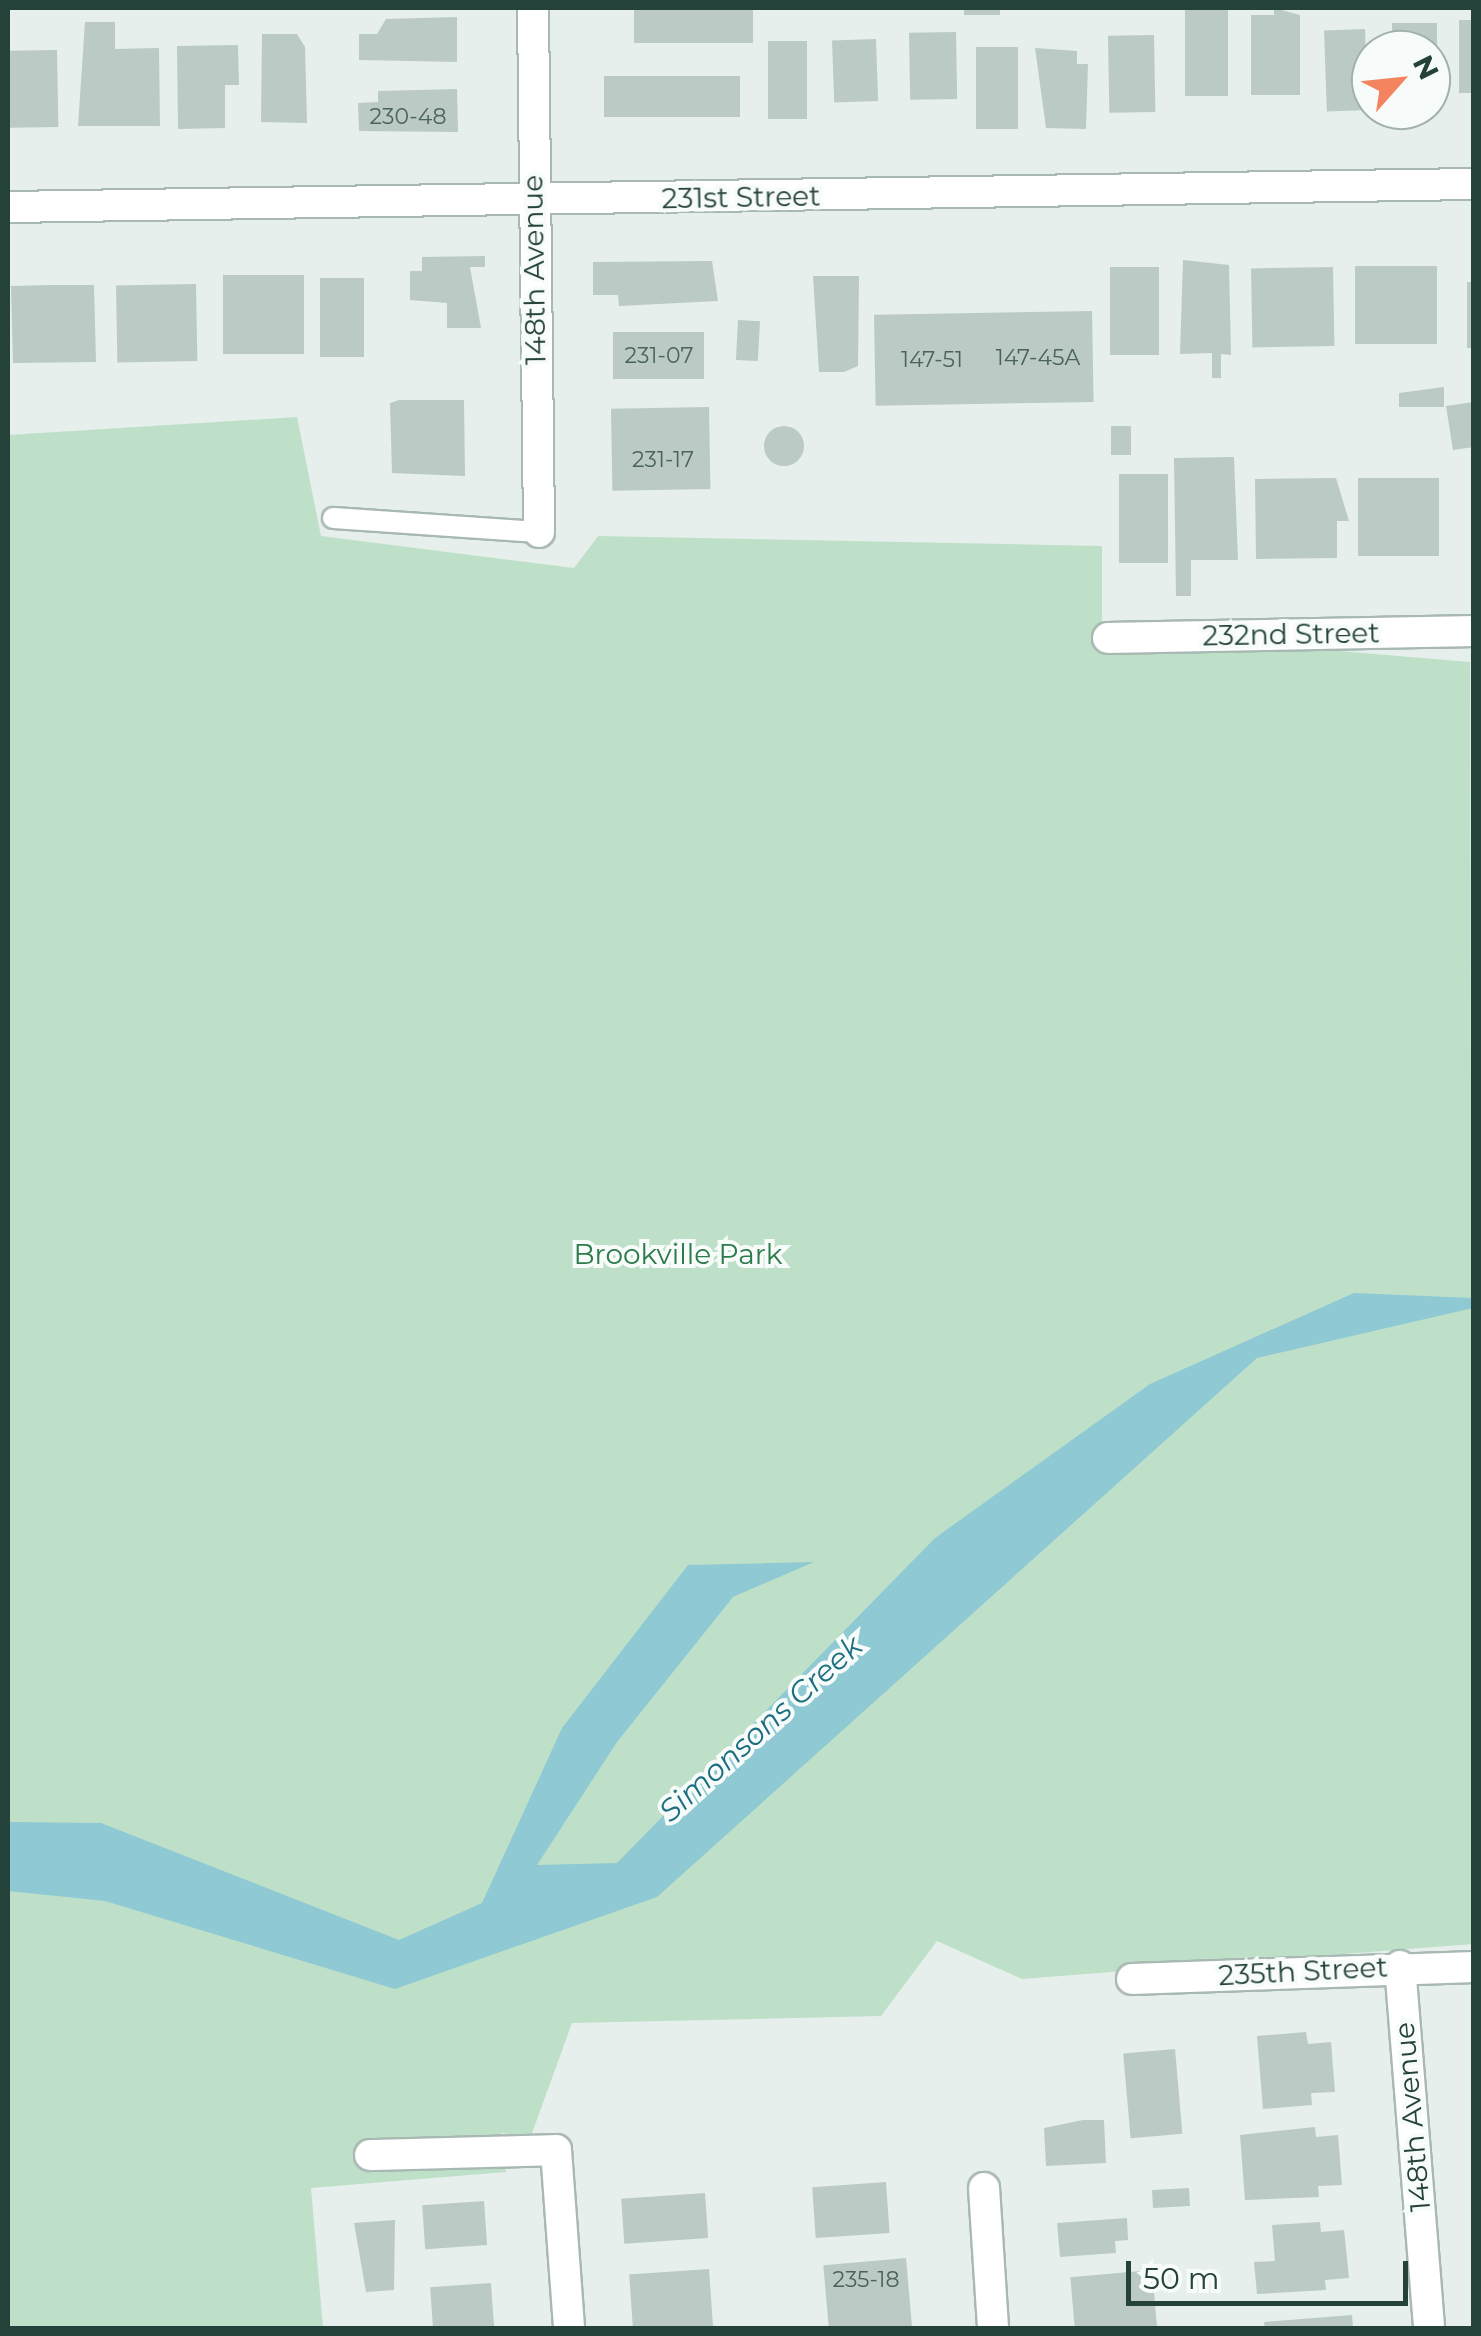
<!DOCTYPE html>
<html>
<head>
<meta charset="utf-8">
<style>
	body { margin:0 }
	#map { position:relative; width:1481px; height:2336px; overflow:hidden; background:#e6efeb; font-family:Montserrat,sans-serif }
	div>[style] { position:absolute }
	.green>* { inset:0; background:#bfe0c8 }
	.water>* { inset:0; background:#8ec9d4 }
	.building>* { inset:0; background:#bbcac4; transform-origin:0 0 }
	.round { border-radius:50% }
	.roads { filter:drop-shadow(2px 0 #a8b8b2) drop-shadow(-2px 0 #a8b8b2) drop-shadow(0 2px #a8b8b2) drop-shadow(0 -2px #a8b8b2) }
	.lane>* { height:20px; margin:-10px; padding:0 10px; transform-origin:10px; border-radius:10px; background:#fff }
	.street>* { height:30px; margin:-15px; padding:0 15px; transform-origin:15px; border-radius:15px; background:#fff }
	span { translate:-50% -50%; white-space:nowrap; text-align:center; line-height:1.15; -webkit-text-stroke:8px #f7fbf9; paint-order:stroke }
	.number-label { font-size:22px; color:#4a645c }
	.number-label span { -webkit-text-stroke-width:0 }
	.street-label { font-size:28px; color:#24423a }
	.park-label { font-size:28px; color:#2d7a4b }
	.water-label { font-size:30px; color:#1c6f80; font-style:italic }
	.frame { position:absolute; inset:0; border:10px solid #24423a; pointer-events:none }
	.north { position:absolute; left:1351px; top:30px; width:100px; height:100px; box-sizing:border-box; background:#f7fbf9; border:2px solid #a3b1ad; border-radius:50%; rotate:63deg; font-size:28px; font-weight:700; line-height:40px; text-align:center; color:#24423a }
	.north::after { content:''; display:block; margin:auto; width:35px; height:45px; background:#f4845f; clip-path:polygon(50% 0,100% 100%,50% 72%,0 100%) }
	.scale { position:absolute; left:1126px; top:2261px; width:282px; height:45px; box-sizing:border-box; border:5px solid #24423a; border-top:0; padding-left:12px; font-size:30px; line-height:35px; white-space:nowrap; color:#24423a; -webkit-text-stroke:8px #f7fbf9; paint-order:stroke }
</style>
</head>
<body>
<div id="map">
	<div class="green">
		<div style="clip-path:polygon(297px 417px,321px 536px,574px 568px,598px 536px,1102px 546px,1102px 631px,1470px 662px,1473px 1944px,1022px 1979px,937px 1941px,881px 2016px,572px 2023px,531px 2136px,501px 2133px,506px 2172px,311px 2188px,323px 2328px,8px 2328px,8px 435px)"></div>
	</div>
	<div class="water">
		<div style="clip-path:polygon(1354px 1293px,1473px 1298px,1473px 1308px,1257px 1358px,657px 1897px,395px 1989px,105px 1901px,8px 1891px,8px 1822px,101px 1823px,399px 1940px,482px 1903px,562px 1728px,688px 1565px,814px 1562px,733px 1597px,617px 1742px,537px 1865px,617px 1863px,935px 1538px,1150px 1384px)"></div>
	</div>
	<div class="building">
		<div style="left:634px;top:8px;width:119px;height:35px"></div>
		<div style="left:964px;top:8px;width:36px;height:7px"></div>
		<div style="left:1185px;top:8px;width:43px;height:88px"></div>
		<div style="clip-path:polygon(1274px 8px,1300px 15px,1300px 95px,1251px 95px,1251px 15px,1274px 15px)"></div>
		<div style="clip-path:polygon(457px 17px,457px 62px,359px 60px,359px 34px,377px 34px,386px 19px)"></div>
		<div style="left:1474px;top:20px;width:73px;height:15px;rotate:90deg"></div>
		<div style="clip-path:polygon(85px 22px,115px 22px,115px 49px,159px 48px,160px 126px,78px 126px)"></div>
		<div style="clip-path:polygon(1392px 23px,1437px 23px,1437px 93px,1431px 50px,1392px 50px)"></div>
		<div style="left:1365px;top:29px;width:81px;height:41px;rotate:88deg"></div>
		<div style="left:956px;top:32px;width:67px;height:47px;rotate:89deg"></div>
		<div style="clip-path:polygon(262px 34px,297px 34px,305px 47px,307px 123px,261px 122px)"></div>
		<div style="left:1154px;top:35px;width:77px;height:46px;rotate:89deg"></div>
		<div style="left:876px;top:39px;width:62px;height:44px;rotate:88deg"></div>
		<div style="left:768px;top:41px;width:39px;height:78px"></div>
		<div style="clip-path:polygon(238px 45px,239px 85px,225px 85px,225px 128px,178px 129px,177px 46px)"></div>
		<div style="left:976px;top:47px;width:42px;height:82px"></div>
		<div style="clip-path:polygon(1035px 48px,1077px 51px,1077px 64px,1088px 64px,1086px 129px,1046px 128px)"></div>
		<div style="left:57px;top:50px;width:77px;height:49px;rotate:89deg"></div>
		<div style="left:604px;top:76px;width:136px;height:41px"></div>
		<div style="clip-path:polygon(457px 89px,458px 132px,359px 131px,358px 103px,378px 102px,378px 91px)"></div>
		<div style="clip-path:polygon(485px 256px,485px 267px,470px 267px,481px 328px,447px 328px,447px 303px,410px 300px,410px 271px,422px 271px,422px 257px)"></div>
		<div style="clip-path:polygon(1183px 260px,1229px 265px,1231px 355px,1221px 354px,1221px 378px,1212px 378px,1212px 353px,1180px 354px)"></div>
		<div style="clip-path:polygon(712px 261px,718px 301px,619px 306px,618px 295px,593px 295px,593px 262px)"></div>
		<div style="left:1355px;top:266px;width:82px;height:78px"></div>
		<div style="left:1110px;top:267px;width:49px;height:88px"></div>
		<div style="left:1333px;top:267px;width:79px;height:82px;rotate:89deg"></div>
		<div style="left:223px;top:275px;width:81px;height:79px"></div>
		<div style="clip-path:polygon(813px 276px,859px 276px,858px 366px,844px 372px,819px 372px)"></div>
		<div style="left:364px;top:278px;width:79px;height:44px;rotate:90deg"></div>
		<div style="left:1467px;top:282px;width:7px;height:66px"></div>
		<div style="left:196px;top:284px;width:77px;height:80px;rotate:89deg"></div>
		<div style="clip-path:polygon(53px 285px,94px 285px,96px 362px,13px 363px,11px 286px)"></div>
		<div style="left:1092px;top:311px;width:91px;height:218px;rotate:89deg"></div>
		<div style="left:738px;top:320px;width:22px;height:40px;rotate:3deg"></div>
		<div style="left:704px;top:332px;width:47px;height:91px;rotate:90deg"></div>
		<div style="clip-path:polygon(1444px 387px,1444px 407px,1399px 407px,1399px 393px)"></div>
		<div style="clip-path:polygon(399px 400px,464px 400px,465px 476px,392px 473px,390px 403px)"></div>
		<div style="clip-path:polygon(1474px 402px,1474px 447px,1453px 450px,1446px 406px)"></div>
		<div style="left:709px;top:407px;width:82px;height:98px;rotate:89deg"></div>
		<div class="round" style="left:764px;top:426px;width:40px;height:40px"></div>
		<div style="left:1111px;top:426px;width:20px;height:29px"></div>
		<div style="clip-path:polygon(1234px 457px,1238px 560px,1191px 560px,1191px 596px,1176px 596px,1174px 458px)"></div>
		<div style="left:1119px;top:474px;width:49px;height:89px"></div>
		<div style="clip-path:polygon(1336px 478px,1349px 521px,1337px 521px,1337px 558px,1256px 559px,1255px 479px)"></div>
		<div style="left:1358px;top:478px;width:81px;height:78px"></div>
		<div style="clip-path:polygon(1306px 2032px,1308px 2044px,1331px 2042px,1335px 2092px,1311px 2093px,1312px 2105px,1263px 2109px,1257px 2036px)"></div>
		<div style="left:1175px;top:2049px;width:85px;height:52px;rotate:85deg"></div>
		<div style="clip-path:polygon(1083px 2120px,1104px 2120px,1106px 2163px,1046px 2166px,1044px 2128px)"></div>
		<div style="clip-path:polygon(1315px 2127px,1316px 2137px,1338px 2135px,1342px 2185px,1318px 2186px,1319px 2197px,1245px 2200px,1240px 2135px)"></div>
		<div style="left:886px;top:2182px;width:51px;height:74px;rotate:86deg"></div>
		<div style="left:1189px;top:2188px;width:18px;height:37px;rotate:87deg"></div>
		<div style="left:705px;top:2193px;width:45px;height:84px;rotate:86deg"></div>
		<div style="left:484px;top:2201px;width:44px;height:62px;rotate:86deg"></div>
		<div style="clip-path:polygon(1127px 2218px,1128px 2240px,1115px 2241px,1116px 2253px,1060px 2257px,1057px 2223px)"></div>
		<div style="clip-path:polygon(395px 2220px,394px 2290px,366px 2292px,354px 2223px)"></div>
		<div style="clip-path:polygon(1320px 2222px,1321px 2232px,1344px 2230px,1349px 2278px,1325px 2280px,1326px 2290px,1257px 2294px,1254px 2262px,1275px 2261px,1272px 2225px)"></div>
		<div style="left:906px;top:2258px;width:70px;height:83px;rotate:85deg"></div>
		<div style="left:709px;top:2269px;width:59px;height:80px;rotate:86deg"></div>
		<div style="left:1152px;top:2270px;width:58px;height:82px;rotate:85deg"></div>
		<div style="left:491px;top:2283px;width:43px;height:61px;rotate:86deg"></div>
		<div style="clip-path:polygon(1352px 2315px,1353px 2328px,1265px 2328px,1264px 2322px)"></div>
	</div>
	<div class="roads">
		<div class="lane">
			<div style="left:333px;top:518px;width:206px;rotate:3.9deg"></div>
		</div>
		<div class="street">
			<div style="left:533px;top:8px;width:524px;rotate:89.34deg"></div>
			<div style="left:8px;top:207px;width:1466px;rotate:-0.9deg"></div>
			<div style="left:1108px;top:638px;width:366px;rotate:-1.1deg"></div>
			<div style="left:1400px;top:1966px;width:363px;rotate:85.4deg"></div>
			<div style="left:1132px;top:1979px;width:342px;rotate:-2deg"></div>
			<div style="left:370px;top:2155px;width:186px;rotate:-1.5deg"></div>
			<div style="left:556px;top:2150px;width:178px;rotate:85.8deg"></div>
			<div style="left:984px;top:2188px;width:140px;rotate:86.3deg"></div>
		</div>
	</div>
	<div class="number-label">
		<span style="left:408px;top:117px">230-48</span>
		<span style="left:659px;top:356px">231-07</span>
		<span style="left:1038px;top:358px">147-45A</span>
		<span style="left:932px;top:360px">147-51</span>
		<span style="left:663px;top:460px">231-17</span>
		<span style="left:866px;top:2280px">235-18</span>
	</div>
	<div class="street-label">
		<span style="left:741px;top:197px;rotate:-1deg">231st Street</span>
		<span style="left:534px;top:270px;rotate:-91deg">148th Avenue</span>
		<span style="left:1291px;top:634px;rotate:-1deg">232nd Street</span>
		<span style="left:1303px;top:1971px;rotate:-3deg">235th Street</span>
		<span style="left:1412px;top:2117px;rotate:-95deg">148th Avenue</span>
	</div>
	<div class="park-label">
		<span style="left:678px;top:1254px">Brookville Park</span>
	</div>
	<div class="water-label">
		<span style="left:761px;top:1729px;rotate:-42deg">Simonsons Creek</span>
	</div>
	<div class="frame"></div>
	<div class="north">N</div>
	<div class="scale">50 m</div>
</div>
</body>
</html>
